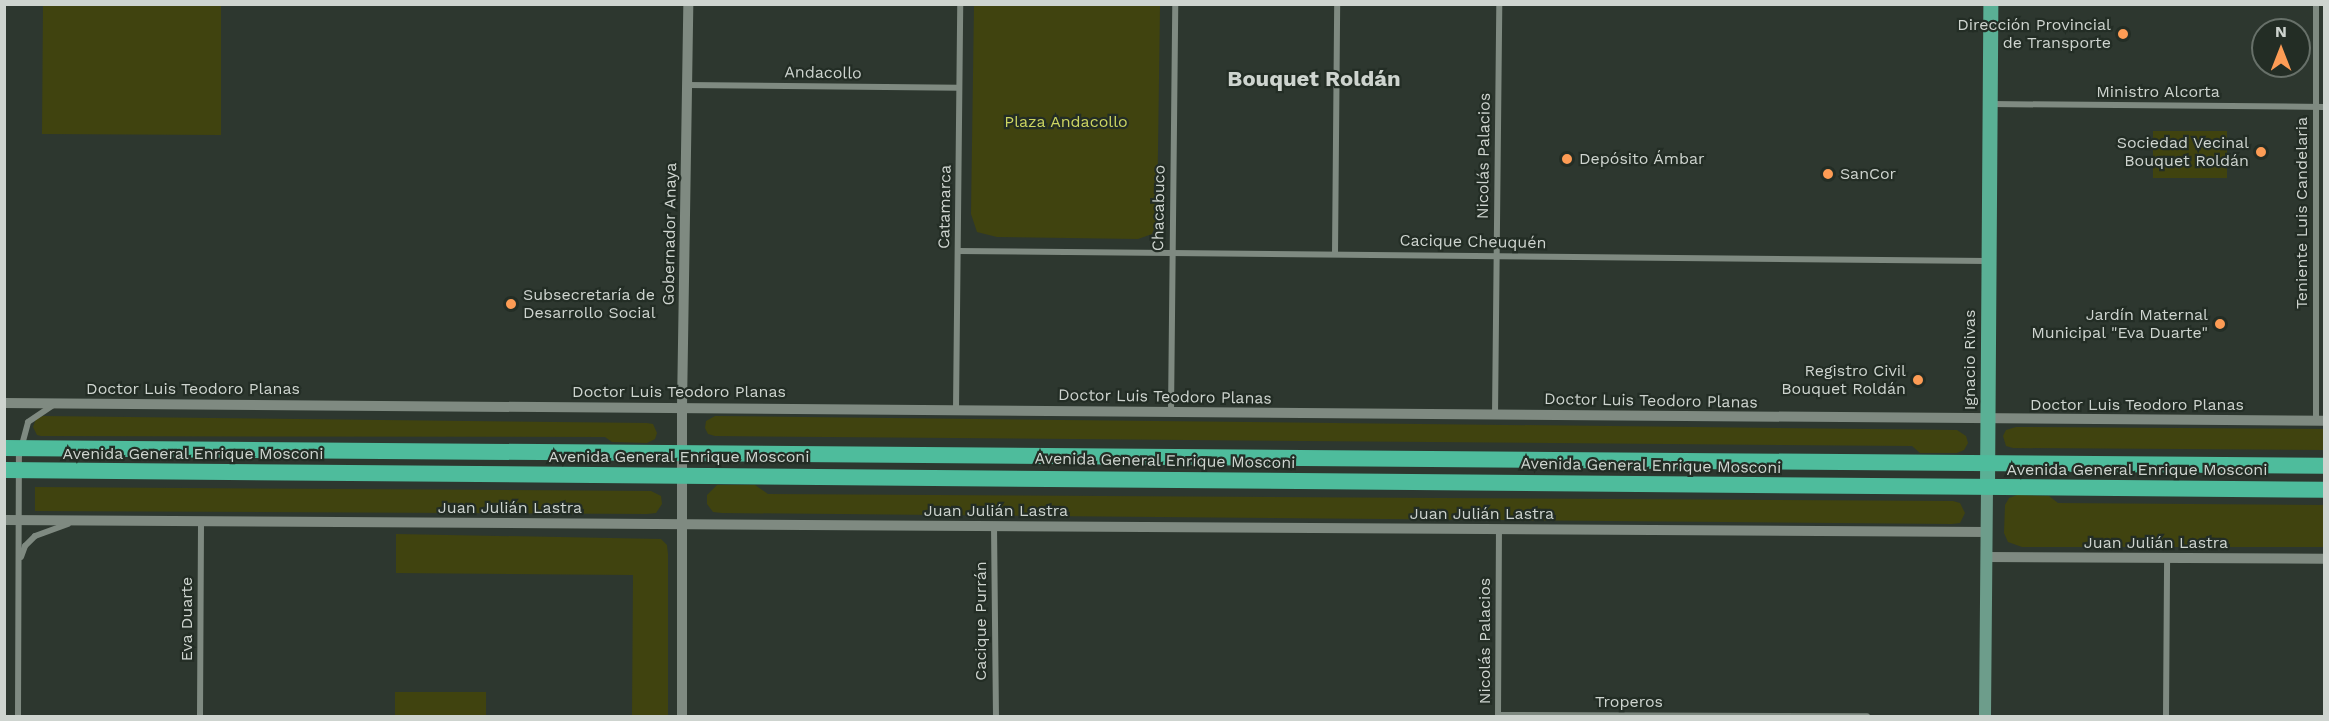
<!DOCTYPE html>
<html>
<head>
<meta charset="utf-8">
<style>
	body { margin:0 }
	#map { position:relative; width:2329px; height:721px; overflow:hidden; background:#2d372f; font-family:"Work Sans",sans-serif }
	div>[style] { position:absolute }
	.green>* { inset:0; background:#40430f; transform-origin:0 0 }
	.minor>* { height:6px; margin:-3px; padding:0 3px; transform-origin:3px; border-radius:3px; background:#7f8a81 }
	.tertiary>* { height:10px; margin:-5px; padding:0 5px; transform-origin:5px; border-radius:5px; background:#7f8a81 }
	.secondary>* { height:12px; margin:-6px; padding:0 6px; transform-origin:6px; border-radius:6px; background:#6d9d8b }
	.primary>* { height:15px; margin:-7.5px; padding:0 7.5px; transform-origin:7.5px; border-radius:7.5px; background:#5ab095 }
	.trunk>* { height:16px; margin:-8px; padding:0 8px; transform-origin:8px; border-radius:8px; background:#4ebc9c }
	.dots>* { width:16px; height:16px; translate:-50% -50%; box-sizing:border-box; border:3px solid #232d25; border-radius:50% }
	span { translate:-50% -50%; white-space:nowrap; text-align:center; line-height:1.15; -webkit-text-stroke:4.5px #232d25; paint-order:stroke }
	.poi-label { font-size:16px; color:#ced4cf }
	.right { translate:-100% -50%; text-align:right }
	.left { translate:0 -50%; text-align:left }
	.street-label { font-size:16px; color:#ced4cf }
	.park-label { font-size:16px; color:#cdd561 }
	.district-label { font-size:22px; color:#ced4cf; font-weight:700 }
	.frame { position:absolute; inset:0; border:6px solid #ced4cf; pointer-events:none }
	.north { position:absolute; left:2251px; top:18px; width:60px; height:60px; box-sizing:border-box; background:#232d25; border:2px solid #677069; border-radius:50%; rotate:0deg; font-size:16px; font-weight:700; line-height:24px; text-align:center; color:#ced4cf }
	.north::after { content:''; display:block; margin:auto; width:21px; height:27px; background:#fd9c55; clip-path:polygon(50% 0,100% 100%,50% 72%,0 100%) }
</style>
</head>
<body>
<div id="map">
	<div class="green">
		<div style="clip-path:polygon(5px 5px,221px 5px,221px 135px,42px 134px,43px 5px)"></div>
		<div style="clip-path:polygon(974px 5px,1160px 5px,1157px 221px,1152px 234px,1138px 239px,997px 237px,977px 232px,971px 214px)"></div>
		<div style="left:2153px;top:131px;width:74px;height:47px"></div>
		<div style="clip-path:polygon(43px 416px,647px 423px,653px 424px,657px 433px,655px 439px,647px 443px,612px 442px,605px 437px,41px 436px,37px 435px,33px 427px,36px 419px)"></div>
		<div style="clip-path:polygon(715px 416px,1957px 430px,1966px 436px,1968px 443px,1964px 450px,1957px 453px,1920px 453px,1912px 446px,715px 436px,708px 434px,705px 428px,706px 421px)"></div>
		<div style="clip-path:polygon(2016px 427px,2324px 429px,2324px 450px,2013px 448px,2006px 446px,2003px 436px,2006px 430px)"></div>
		<div style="clip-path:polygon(717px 485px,755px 485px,768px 494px,1953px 501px,1960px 503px,1965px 513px,1960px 523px,1952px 524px,722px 513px,713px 512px,707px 504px,707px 495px)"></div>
		<div style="clip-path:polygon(35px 487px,651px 491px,661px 496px,662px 504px,656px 513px,647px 514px,35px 511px)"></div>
		<div style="clip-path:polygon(2017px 495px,2049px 496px,2058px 503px,2324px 505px,2324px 547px,2022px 547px,2008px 542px,2004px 533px,2005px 505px,2009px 498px)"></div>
		<div style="clip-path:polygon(396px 534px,661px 539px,667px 545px,668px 554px,668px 716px,632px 716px,633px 575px,396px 573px)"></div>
		<div style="left:395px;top:692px;width:91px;height:24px"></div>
	</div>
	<div class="minor">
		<div style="left:2316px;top:4px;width:417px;rotate:90deg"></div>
		<div style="left:687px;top:85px;width:272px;rotate:0.6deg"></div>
		<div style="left:1991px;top:104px;width:333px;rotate:0.5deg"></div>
		<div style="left:958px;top:251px;width:1030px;rotate:0.56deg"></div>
		<div style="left:1335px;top:254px;width:250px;rotate:-89.5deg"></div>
		<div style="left:956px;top:409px;width:405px;rotate:-89.4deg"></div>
		<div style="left:1171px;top:412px;width:408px;rotate:-89.4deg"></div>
		<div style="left:1495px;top:415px;width:411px;rotate:-89.4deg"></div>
		<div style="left:994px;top:526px;width:190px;rotate:89.4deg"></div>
		<div style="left:21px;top:557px;width:12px;rotate:-70deg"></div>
		<div style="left:25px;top:546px;width:14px;rotate:-45deg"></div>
		<div style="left:35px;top:536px;width:35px;rotate:-20deg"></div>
		<div style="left:1498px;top:715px;width:369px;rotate:0.2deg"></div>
		<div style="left:18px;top:716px;width:260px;rotate:-89.8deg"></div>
		<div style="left:19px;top:456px;width:35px;rotate:-75deg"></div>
		<div style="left:28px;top:422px;width:30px;rotate:-34deg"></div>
		<div style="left:200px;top:716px;width:195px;rotate:-89.7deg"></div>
		<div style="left:1498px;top:716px;width:187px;rotate:-89.7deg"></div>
		<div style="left:2166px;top:716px;width:158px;rotate:-89.6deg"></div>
	</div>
	<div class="tertiary">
		<div style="left:4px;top:403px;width:2320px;rotate:0.44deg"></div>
		<div style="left:4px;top:520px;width:1983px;rotate:0.35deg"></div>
		<div style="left:1986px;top:557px;width:338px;rotate:0.3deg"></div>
		<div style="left:682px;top:716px;width:309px;rotate:-90deg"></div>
		<div style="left:682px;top:407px;width:403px;rotate:-89.1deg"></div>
	</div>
	<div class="secondary">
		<div style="left:1985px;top:716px;width:229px;rotate:-89.5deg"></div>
	</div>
	<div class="primary">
		<div style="left:1987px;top:487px;width:483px;rotate:-89.6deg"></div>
	</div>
	<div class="trunk">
		<div style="left:4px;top:448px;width:2320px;rotate:0.44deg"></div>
		<div style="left:4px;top:470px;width:2320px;rotate:0.49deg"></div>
	</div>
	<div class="dots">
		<div style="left:2123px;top:34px;background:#fd9c55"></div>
		<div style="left:2261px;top:152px;background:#fd9c55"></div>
		<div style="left:1567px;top:159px;background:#fd9c55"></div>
		<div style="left:1828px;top:174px;background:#fd9c55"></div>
		<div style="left:511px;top:304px;background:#fd9c55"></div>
		<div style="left:2220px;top:324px;background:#fd9c55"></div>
		<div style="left:1918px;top:380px;background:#fd9c55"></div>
	</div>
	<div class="poi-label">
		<span class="right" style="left:2111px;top:34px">Dirección Provincial<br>de Transporte</span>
		<span class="right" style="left:2249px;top:152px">Sociedad Vecinal<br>Bouquet Roldán</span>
		<span class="left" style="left:1579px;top:159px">Depósito Ámbar</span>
		<span class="left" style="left:1840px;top:174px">SanCor</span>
		<span class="left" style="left:523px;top:304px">Subsecretaría de<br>Desarrollo Social</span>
		<span class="right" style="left:2208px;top:324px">Jardín Maternal<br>Municipal "Eva Duarte"</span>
		<span class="right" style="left:1906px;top:380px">Registro Civil<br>Bouquet Roldán</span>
	</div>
	<div class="street-label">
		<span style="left:823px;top:73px;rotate:1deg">Andacollo</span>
		<span style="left:2158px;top:92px">Ministro Alcorta</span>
		<span style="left:1484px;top:156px;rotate:-89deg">Nicolás Palacios</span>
		<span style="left:945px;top:207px;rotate:-89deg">Catamarca</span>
		<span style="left:1159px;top:208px;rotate:-89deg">Chacabuco</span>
		<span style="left:2302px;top:213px;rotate:-90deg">Teniente Luis Candelaria</span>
		<span style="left:670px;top:234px;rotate:-89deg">Gobernador Anaya</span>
		<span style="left:1473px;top:242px;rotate:1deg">Cacique Cheuquén</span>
		<span style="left:1970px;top:360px;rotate:-90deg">Ignacio Rivas</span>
		<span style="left:193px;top:389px">Doctor Luis Teodoro Planas</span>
		<span style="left:679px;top:392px">Doctor Luis Teodoro Planas</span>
		<span style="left:1165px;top:397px;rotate:1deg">Doctor Luis Teodoro Planas</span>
		<span style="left:1651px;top:401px;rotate:1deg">Doctor Luis Teodoro Planas</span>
		<span style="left:2137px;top:405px">Doctor Luis Teodoro Planas</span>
		<span style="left:193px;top:454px">Avenida General Enrique Mosconi</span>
		<span style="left:679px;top:457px">Avenida General Enrique Mosconi</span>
		<span style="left:1165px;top:461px;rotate:1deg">Avenida General Enrique Mosconi</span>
		<span style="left:1651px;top:466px;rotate:1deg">Avenida General Enrique Mosconi</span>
		<span style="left:2137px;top:470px">Avenida General Enrique Mosconi</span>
		<span style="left:510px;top:508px">Juan Julián Lastra</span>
		<span style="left:996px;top:511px">Juan Julián Lastra</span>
		<span style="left:1482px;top:514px">Juan Julián Lastra</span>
		<span style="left:2156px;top:543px">Juan Julián Lastra</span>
		<span style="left:187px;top:619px;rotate:-90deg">Eva Duarte</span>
		<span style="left:981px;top:621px;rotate:-90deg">Cacique Purrán</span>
		<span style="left:1485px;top:641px;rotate:-90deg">Nicolás Palacios</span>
		<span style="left:1629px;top:702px">Troperos</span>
	</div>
	<div class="park-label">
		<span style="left:1066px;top:122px">Plaza Andacollo</span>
	</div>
	<div class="district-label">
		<span style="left:1314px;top:79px">Bouquet Roldán</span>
	</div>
	<div class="frame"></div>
	<div class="north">N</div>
</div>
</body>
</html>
